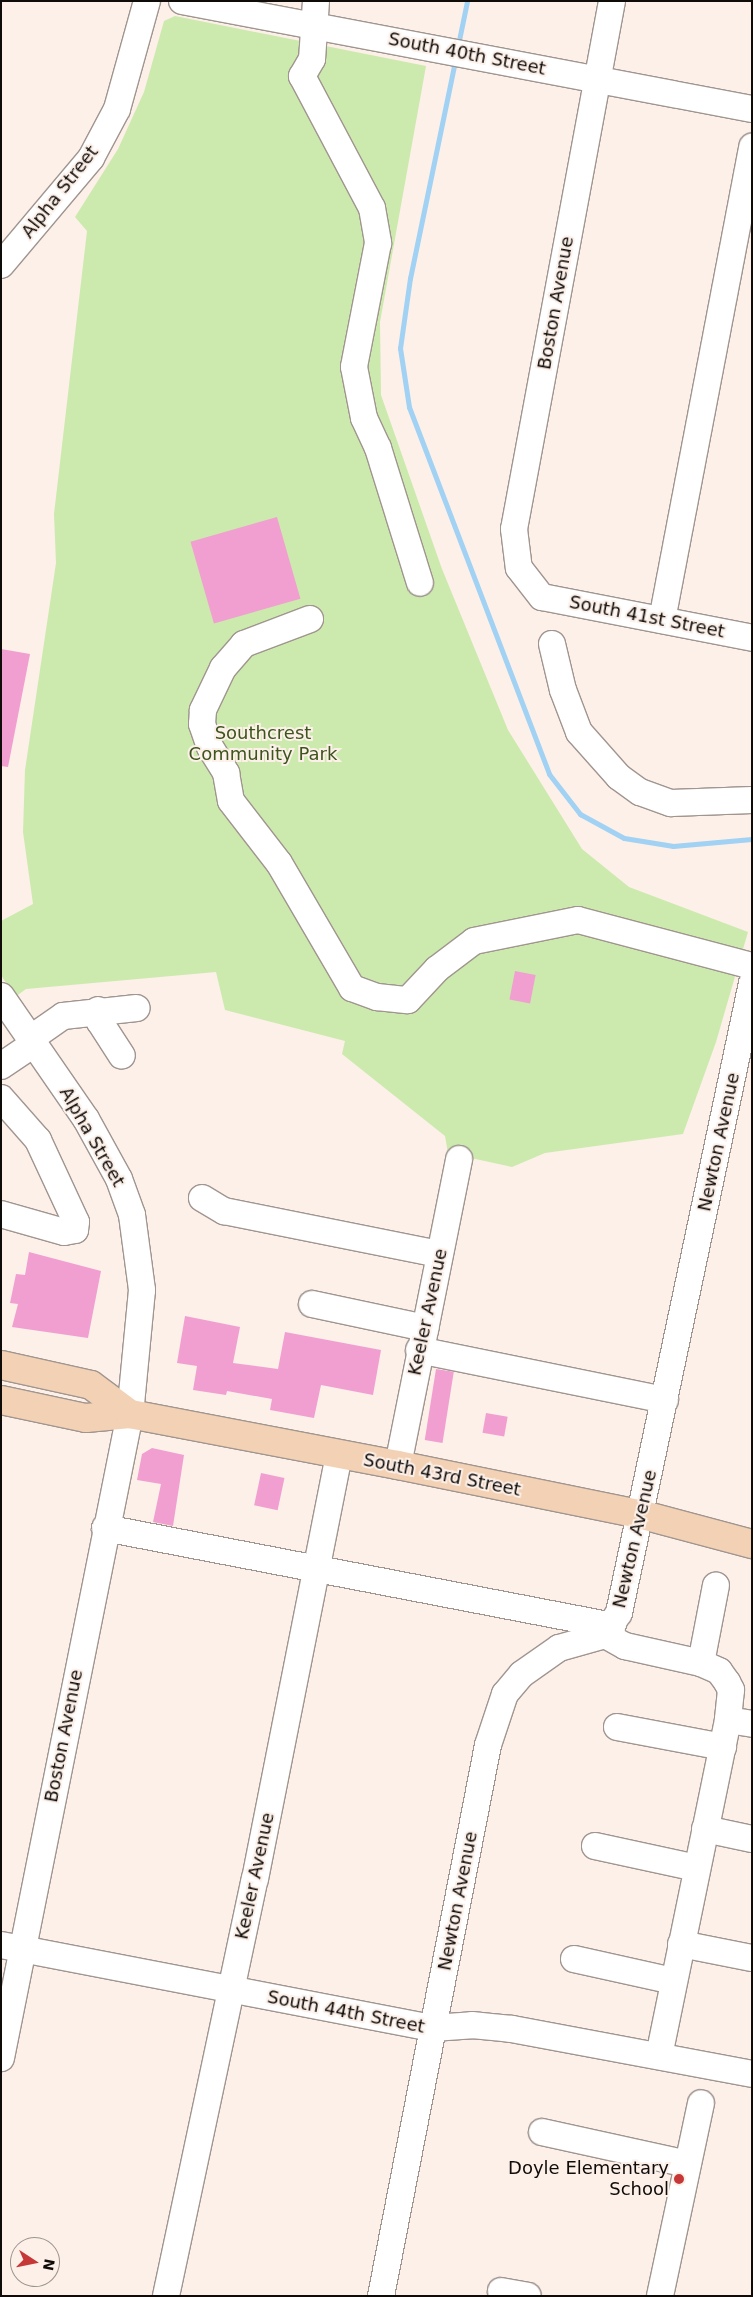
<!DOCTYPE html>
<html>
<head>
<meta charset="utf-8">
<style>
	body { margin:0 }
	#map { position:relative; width:753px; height:2297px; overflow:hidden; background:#fcf0e9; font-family:"DejaVu Sans",sans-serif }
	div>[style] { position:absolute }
	.green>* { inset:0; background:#cceaad }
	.stream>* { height:5px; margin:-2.5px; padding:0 2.5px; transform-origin:2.5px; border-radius:2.5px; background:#a1d1f3 }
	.building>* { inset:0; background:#f19fd1; transform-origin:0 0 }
	.roads { filter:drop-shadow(1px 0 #a0958f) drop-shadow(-1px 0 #a0958f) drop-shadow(0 1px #a0958f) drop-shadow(0 -1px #a0958f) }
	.minor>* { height:26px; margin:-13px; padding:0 13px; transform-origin:13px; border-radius:13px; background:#fff }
	.major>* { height:28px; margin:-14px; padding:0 14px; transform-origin:14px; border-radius:14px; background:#f3d1b4 }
	.dots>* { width:14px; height:14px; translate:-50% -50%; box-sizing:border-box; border:2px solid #fcf0e9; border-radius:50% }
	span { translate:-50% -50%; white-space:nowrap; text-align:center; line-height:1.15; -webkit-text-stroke:4px #fcf0e9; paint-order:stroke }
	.street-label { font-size:18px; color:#0f0b09 }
	.park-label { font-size:18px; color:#3c551d }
	.poi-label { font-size:18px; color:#0f0b09 }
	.right { translate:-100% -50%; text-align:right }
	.frame { position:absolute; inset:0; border:2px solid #0f0b09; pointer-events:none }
	.north { position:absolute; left:10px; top:2237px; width:50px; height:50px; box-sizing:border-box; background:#fcf0e9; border:1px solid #9d948f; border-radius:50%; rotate:101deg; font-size:14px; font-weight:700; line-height:20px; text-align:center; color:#0f0b09 }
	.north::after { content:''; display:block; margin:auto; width:18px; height:22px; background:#c63837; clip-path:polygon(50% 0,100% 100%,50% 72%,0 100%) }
</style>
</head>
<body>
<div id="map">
	<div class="green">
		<div style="clip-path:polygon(175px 16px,426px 66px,380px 322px,381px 395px,442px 569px,508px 730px,582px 849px,629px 887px,748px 932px,716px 1042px,683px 1134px,545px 1153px,512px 1167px,448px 1153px,445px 1136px,342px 1054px,345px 1041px,225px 1010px,216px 972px,26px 989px,15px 997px,1px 975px,1px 921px,33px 904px,23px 832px,25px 770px,56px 563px,54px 514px,87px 231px,75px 217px,118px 149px,144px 92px,164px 21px)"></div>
	</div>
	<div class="stream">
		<div style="left:458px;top:45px;width:45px;rotate:-78.4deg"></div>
		<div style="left:455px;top:61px;width:222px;rotate:101.7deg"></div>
		<div style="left:410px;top:278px;width:71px;rotate:98.1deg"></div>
		<div style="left:400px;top:348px;width:60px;rotate:81.3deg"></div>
		<div style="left:409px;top:407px;width:393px;rotate:69.1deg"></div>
		<div style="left:549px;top:774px;width:51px;rotate:52.2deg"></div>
		<div style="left:580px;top:814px;width:50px;rotate:28.6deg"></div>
		<div style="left:624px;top:838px;width:50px;rotate:9.3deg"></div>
		<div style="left:673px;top:846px;width:79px;rotate:-5.1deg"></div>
	</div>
	<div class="building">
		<div style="left:277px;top:517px;width:85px;height:90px;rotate:74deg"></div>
		<div style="clip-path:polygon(1px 649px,30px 654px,8px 767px,1px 766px)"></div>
		<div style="left:515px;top:971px;width:21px;height:29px;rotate:11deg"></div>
		<div style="clip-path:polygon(29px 1252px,101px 1271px,88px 1338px,12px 1327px,18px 1304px,10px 1303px,16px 1274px,25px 1275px)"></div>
		<div style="clip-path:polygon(185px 1316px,240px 1327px,233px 1363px,278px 1369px,285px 1332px,381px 1350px,373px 1395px,321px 1385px,314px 1418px,270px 1410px,272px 1399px,227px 1391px,226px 1395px,193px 1390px,197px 1366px,177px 1363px)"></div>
		<div style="left:436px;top:1369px;width:18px;height:72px;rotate:9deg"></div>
		<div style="left:486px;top:1413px;width:22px;height:20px;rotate:10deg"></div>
		<div style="clip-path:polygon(152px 1448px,184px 1455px,173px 1526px,153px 1522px,161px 1484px,137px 1480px,142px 1454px)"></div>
		<div style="left:261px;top:1473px;width:24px;height:33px;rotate:12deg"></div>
	</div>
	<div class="roads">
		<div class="minor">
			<div style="left:182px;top:1px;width:580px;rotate:10.73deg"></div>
			<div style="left:316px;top:1px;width:58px;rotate:93.9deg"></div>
			<div style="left:312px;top:59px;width:20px;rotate:120deg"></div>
			<div style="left:302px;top:76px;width:149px;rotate:62.1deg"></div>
			<div style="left:372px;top:208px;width:36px;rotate:80deg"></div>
			<div style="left:378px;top:243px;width:126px;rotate:101deg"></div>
			<div style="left:354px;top:367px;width:52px;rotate:78.9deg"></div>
			<div style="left:364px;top:418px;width:33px;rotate:65deg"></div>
			<div style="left:378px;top:448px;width:141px;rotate:72.7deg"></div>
			<div style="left:612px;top:1px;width:537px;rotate:100.51deg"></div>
			<div style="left:514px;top:529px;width:39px;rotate:83deg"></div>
			<div style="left:519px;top:568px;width:37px;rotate:52deg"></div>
			<div style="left:542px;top:597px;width:214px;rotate:11deg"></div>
			<div style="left:1px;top:265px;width:140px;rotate:-49.9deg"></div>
			<div style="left:91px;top:158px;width:55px;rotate:-62deg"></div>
			<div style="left:117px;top:109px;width:112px;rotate:-74.5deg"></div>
			<div style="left:310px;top:619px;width:71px;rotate:159.3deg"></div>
			<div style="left:244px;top:644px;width:32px;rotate:131deg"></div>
			<div style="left:223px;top:668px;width:47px;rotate:115.5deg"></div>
			<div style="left:203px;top:710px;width:14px;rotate:94deg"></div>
			<div style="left:202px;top:724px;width:24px;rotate:71deg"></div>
			<div style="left:210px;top:747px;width:31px;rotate:58deg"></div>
			<div style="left:226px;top:773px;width:28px;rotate:80deg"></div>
			<div style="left:231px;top:801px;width:78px;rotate:52.3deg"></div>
			<div style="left:279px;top:863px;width:145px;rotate:59.7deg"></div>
			<div style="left:352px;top:988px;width:27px;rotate:20deg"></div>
			<div style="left:377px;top:997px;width:31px;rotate:6deg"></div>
			<div style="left:408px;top:1000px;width:42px;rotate:-46.9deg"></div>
			<div style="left:437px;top:969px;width:46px;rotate:-37.1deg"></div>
			<div style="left:474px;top:941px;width:106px;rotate:-11.4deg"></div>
			<div style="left:578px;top:920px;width:180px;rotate:14.8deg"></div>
			<div style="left:662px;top:620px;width:482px;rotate:-79.2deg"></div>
			<div style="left:552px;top:644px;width:47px;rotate:76.6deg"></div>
			<div style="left:563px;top:690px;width:45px;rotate:69.1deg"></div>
			<div style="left:579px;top:732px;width:60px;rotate:48.4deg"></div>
			<div style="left:619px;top:777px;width:26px;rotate:36deg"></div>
			<div style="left:640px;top:792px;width:33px;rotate:20deg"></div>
			<div style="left:671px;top:803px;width:81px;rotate:-2.1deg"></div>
			<div style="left:1px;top:996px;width:150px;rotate:55.4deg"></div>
			<div style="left:86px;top:1119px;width:68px;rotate:61.2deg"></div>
			<div style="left:119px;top:1179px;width:38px;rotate:70deg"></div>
			<div style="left:132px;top:1215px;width:76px;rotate:82.4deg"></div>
			<div style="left:142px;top:1290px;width:125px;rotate:95.5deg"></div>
			<div style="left:130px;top:1414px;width:657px;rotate:101.33deg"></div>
			<div style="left:98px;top:1010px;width:12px;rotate:81deg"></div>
			<div style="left:100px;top:1022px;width:40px;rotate:57.1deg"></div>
			<div style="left:30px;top:1039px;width:40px;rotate:-34.9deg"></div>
			<div style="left:63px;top:1016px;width:74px;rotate:-6.2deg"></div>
			<div style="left:1px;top:1066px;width:40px;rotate:-34deg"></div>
			<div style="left:1px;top:1098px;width:56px;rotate:48.6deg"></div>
			<div style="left:38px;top:1140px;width:90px;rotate:65.1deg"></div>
			<div style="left:76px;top:1222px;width:8px;rotate:97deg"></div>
			<div style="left:75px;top:1230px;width:11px;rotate:170deg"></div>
			<div style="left:64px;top:1232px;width:66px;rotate:-164.1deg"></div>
			<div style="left:202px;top:1198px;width:26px;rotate:31deg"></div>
			<div style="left:224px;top:1211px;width:219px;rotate:11.3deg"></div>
			<div style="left:312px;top:1304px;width:116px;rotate:12deg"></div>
			<div style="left:419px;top:1350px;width:251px;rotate:11.5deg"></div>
			<div style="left:398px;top:1465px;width:312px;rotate:-78.7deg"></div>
			<div style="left:105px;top:1528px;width:517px;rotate:10.92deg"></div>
			<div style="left:605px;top:1635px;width:23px;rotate:29deg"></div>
			<div style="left:625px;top:1646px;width:78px;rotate:12.6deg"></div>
			<div style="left:701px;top:1663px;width:79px;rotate:-79.1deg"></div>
			<div style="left:701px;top:1663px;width:20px;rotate:24deg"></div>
			<div style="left:719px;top:1671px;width:14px;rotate:54deg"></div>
			<div style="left:727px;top:1682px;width:9px;rotate:63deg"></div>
			<div style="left:731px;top:1690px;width:30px;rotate:96deg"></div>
			<div style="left:728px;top:1720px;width:24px;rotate:9deg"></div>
			<div style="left:617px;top:1727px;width:108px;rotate:10.7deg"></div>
			<div style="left:705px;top:1829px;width:48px;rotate:12deg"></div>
			<div style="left:595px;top:1846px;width:104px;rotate:12.2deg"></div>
			<div style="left:681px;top:1944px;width:72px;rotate:11.2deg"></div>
			<div style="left:1px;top:1945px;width:440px;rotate:10.9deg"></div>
			<div style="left:433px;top:2028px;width:39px;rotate:-4deg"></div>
			<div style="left:472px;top:2025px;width:40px;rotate:5.7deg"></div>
			<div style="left:512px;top:2029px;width:244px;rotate:10.6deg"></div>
			<div style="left:574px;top:1959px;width:101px;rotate:12.5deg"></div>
			<div style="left:659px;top:2056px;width:343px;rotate:-78.4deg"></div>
			<div style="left:542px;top:2132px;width:149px;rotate:12.4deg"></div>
			<div style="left:501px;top:2291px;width:27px;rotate:10deg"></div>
			<div style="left:166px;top:2296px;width:426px;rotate:-78deg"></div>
			<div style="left:255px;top:1879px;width:431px;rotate:-78.8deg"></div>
			<div style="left:381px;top:2296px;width:561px;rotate:-79.01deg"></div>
			<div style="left:488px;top:1745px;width:54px;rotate:-71.6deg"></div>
			<div style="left:505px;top:1694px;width:26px;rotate:-50deg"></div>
			<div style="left:522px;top:1674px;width:45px;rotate:-35.1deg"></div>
			<div style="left:559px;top:1648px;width:48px;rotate:-15.8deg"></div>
			<div style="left:605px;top:1635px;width:26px;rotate:-58deg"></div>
			<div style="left:619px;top:1613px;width:644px;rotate:-78.08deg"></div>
			<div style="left:660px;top:2296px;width:197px;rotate:-78deg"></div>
		</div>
		<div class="major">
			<div style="left:1px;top:1365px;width:92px;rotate:12.5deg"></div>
			<div style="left:91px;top:1385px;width:49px;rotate:36.6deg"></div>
			<div style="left:1px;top:1400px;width:87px;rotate:12deg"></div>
			<div style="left:86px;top:1418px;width:44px;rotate:-5.2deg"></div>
			<div style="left:130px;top:1414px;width:273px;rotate:10.8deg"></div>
			<div style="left:398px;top:1465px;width:250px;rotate:11.5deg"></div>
			<div style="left:643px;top:1515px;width:113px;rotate:14.9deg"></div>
		</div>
	</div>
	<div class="dots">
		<div style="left:679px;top:2179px;background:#c63837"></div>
	</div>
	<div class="street-label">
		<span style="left:467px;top:54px;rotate:11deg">South 40th Street</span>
		<span style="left:60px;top:192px;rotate:-52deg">Alpha Street</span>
		<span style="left:556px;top:303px;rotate:-80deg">Boston Avenue</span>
		<span style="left:647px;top:617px;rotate:11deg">South 41st Street</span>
		<span style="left:92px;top:1137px;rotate:60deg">Alpha Street</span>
		<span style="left:719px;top:1142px;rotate:-78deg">Newton Avenue</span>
		<span style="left:428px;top:1312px;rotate:-78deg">Keeler Avenue</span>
		<span style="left:442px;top:1475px;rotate:11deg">South 43rd Street</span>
		<span style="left:635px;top:1539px;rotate:-77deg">Newton Avenue</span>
		<span style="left:64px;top:1736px;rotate:-79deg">Boston Avenue</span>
		<span style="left:255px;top:1876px;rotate:-78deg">Keeler Avenue</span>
		<span style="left:458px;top:1901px;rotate:-79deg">Newton Avenue</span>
		<span style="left:346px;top:2012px;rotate:11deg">South 44th Street</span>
	</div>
	<div class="park-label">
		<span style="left:263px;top:744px">Southcrest<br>Community Park</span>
	</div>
	<div class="poi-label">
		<span class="right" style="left:669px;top:2179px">Doyle Elementary<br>School</span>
	</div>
	<div class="frame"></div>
	<div class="north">N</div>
</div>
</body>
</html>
